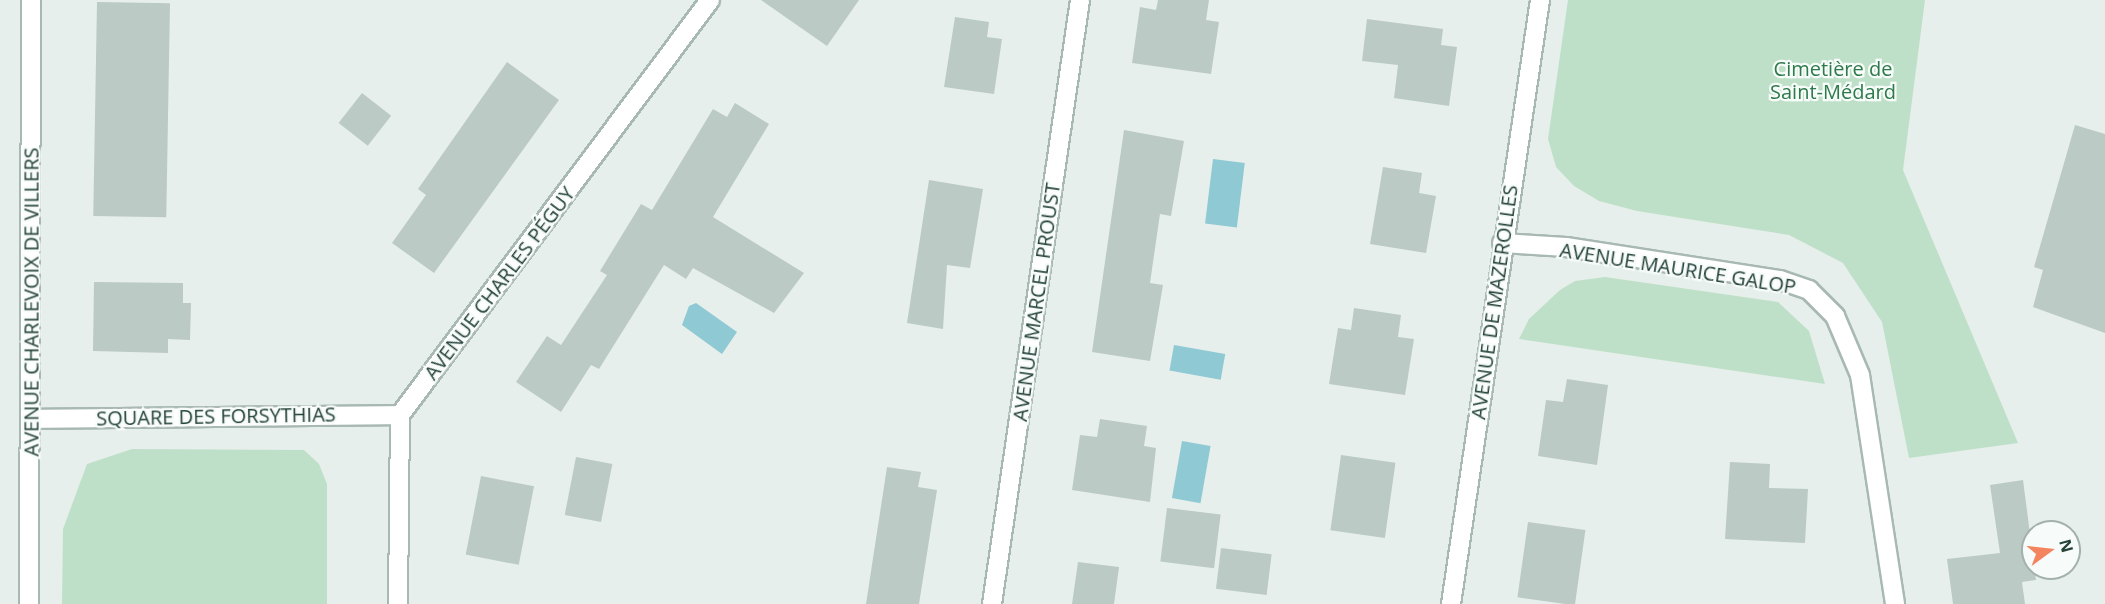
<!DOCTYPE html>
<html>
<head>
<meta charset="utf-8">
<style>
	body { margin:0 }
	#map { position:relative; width:2105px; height:604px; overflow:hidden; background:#e6efeb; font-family:"Open Sans",sans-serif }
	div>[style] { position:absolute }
	.green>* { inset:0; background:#bfe0c8 }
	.water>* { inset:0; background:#8ec9d4; transform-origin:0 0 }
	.building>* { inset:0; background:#bbcac4; transform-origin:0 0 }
	.roads { filter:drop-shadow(2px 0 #a8b8b2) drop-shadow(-2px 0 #a8b8b2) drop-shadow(0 2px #a8b8b2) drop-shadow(0 -2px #a8b8b2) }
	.street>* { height:18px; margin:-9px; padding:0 9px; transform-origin:9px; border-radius:9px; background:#fff }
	span { translate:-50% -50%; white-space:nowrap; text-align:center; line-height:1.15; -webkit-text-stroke:4.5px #f7fbf9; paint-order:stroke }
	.park-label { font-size:20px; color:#2d7a4b }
	.street-label { font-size:20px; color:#24423a }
	.north { position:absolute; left:2021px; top:520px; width:60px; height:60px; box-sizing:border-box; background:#f7fbf9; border:2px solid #a3b1ad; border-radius:50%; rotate:75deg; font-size:16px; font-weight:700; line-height:24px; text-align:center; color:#24423a }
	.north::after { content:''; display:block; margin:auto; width:21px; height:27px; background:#f4845f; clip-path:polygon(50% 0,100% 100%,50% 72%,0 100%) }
</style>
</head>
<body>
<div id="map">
	<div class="green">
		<div style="clip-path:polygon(1568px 0,1925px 0,1903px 170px,2018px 443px,1909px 458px,1882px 322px,1843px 263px,1789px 235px,1637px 211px,1599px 201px,1574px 186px,1556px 167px,1548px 139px)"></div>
		<div style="clip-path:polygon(1605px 277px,1778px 302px,1809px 331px,1825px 384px,1519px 339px,1529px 319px,1560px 290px,1575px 281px)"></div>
		<div style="clip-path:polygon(132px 449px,304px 450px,319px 464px,327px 484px,327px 604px,62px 604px,63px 529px,87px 464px)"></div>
	</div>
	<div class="water">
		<div style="left:1213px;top:159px;width:32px;height:65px;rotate:7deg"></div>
		<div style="clip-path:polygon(696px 303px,737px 332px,722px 354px,682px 325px,689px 306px)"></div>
		<div style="left:1174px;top:345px;width:52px;height:26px;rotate:10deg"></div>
		<div style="left:1182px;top:441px;width:29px;height:58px;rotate:10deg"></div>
	</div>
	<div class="building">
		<div style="clip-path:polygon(761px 0,859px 0,827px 46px)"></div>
		<div style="clip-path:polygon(1158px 0,1209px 0,1206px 20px,1219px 22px,1211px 74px,1132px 63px,1140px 7px,1156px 10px)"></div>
		<div style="left:97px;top:2px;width:73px;height:214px;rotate:1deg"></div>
		<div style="clip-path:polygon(955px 17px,989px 22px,987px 37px,1002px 39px,994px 94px,944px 87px)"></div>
		<div style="clip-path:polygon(1367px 19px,1443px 29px,1441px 45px,1457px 47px,1449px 106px,1394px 98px,1398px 65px,1362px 61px)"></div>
		<div style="clip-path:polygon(507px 62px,559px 100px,434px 273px,392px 243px,426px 195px,418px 189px)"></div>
		<div style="left:362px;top:93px;width:37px;height:38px;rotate:38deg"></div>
		<div style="clip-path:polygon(735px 103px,769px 124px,713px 217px,804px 273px,774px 313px,693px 268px,686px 279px,664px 265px,599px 369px,591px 365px,561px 412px,516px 382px,547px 336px,561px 345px,607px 275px,600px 271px,641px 204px,652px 210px,713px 109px,727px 117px)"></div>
		<div style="clip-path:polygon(2075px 125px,2105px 134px,2105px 333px,2033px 307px,2043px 270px,2034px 267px)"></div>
		<div style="clip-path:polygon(1124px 130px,1184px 141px,1171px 216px,1160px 214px,1150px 283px,1163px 285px,1150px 361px,1092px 352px)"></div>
		<div style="clip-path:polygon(1383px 167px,1422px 173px,1419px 193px,1436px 196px,1426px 253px,1370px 244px)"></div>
		<div style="clip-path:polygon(929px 180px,983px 189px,970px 268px,947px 265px,943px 329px,907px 323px)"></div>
		<div style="clip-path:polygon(94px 282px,183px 283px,183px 303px,191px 303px,190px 340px,168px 339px,168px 353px,93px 351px)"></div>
		<div style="clip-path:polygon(1354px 308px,1401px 315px,1398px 337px,1414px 339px,1405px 395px,1329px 384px,1338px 328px,1351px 330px)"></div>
		<div style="clip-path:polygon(1567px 379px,1608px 385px,1597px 465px,1538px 456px,1546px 400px,1563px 402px)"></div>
		<div style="clip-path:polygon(1100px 419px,1147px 426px,1144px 446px,1156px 448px,1150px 502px,1072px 490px,1080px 435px,1097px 437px)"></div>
		<div style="left:1341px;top:455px;width:55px;height:76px;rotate:8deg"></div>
		<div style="left:576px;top:457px;width:37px;height:59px;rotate:11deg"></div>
		<div style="clip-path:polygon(1730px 462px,1770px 464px,1769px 488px,1808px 489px,1805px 543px,1725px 539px)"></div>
		<div style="clip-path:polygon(887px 467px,921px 472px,918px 487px,937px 490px,919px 604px,866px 604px)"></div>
		<div style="left:481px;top:476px;width:54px;height:80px;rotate:11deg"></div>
		<div style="clip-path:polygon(2023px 480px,2036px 580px,2022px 582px,2025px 604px,1953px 604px,1947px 559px,2000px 553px,1990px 485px)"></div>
		<div style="left:1167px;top:508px;width:54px;height:54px;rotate:7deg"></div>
		<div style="left:1528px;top:522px;width:58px;height:76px;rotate:8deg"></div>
		<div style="left:1221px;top:548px;width:51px;height:41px;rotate:7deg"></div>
		<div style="clip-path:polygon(1078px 562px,1119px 567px,1114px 604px,1072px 604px)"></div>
	</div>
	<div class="roads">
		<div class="street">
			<div style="left:1502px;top:243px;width:64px;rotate:3.6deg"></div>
			<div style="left:1566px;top:247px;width:217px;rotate:8.8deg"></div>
			<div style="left:1780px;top:280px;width:31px;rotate:19deg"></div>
			<div style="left:1809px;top:290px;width:37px;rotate:45deg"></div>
			<div style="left:1835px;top:316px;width:64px;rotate:67deg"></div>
			<div style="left:1860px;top:375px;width:232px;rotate:81.3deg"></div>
			<div style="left:31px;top:419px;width:369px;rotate:-0.6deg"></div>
			<div style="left:29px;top:604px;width:604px;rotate:-89.81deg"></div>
			<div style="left:398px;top:604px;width:189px;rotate:-89.4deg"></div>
			<div style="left:400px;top:415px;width:518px;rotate:-53.24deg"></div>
			<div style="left:992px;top:604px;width:610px;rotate:-81.71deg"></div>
			<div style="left:1451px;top:604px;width:611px;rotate:-81.62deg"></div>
		</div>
	</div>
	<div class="park-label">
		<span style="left:1833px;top:80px">Cimetière de<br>Saint-Médard</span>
	</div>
	<div class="street-label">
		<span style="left:1678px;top:268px;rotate:9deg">AVENUE MAURICE GALOP</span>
		<span style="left:499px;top:283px;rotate:-53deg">AVENUE CHARLES PÉGUY</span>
		<span style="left:31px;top:302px;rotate:-90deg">AVENUE CHARLEVOIX DE VILLERS</span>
		<span style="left:1036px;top:302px;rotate:-82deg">AVENUE MARCEL PROUST</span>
		<span style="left:1494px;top:302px;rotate:-82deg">AVENUE DE MAZEROLLES</span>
		<span style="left:216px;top:416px;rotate:-1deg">SQUARE DES FORSYTHIAS</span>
	</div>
	<div class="north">N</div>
</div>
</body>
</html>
